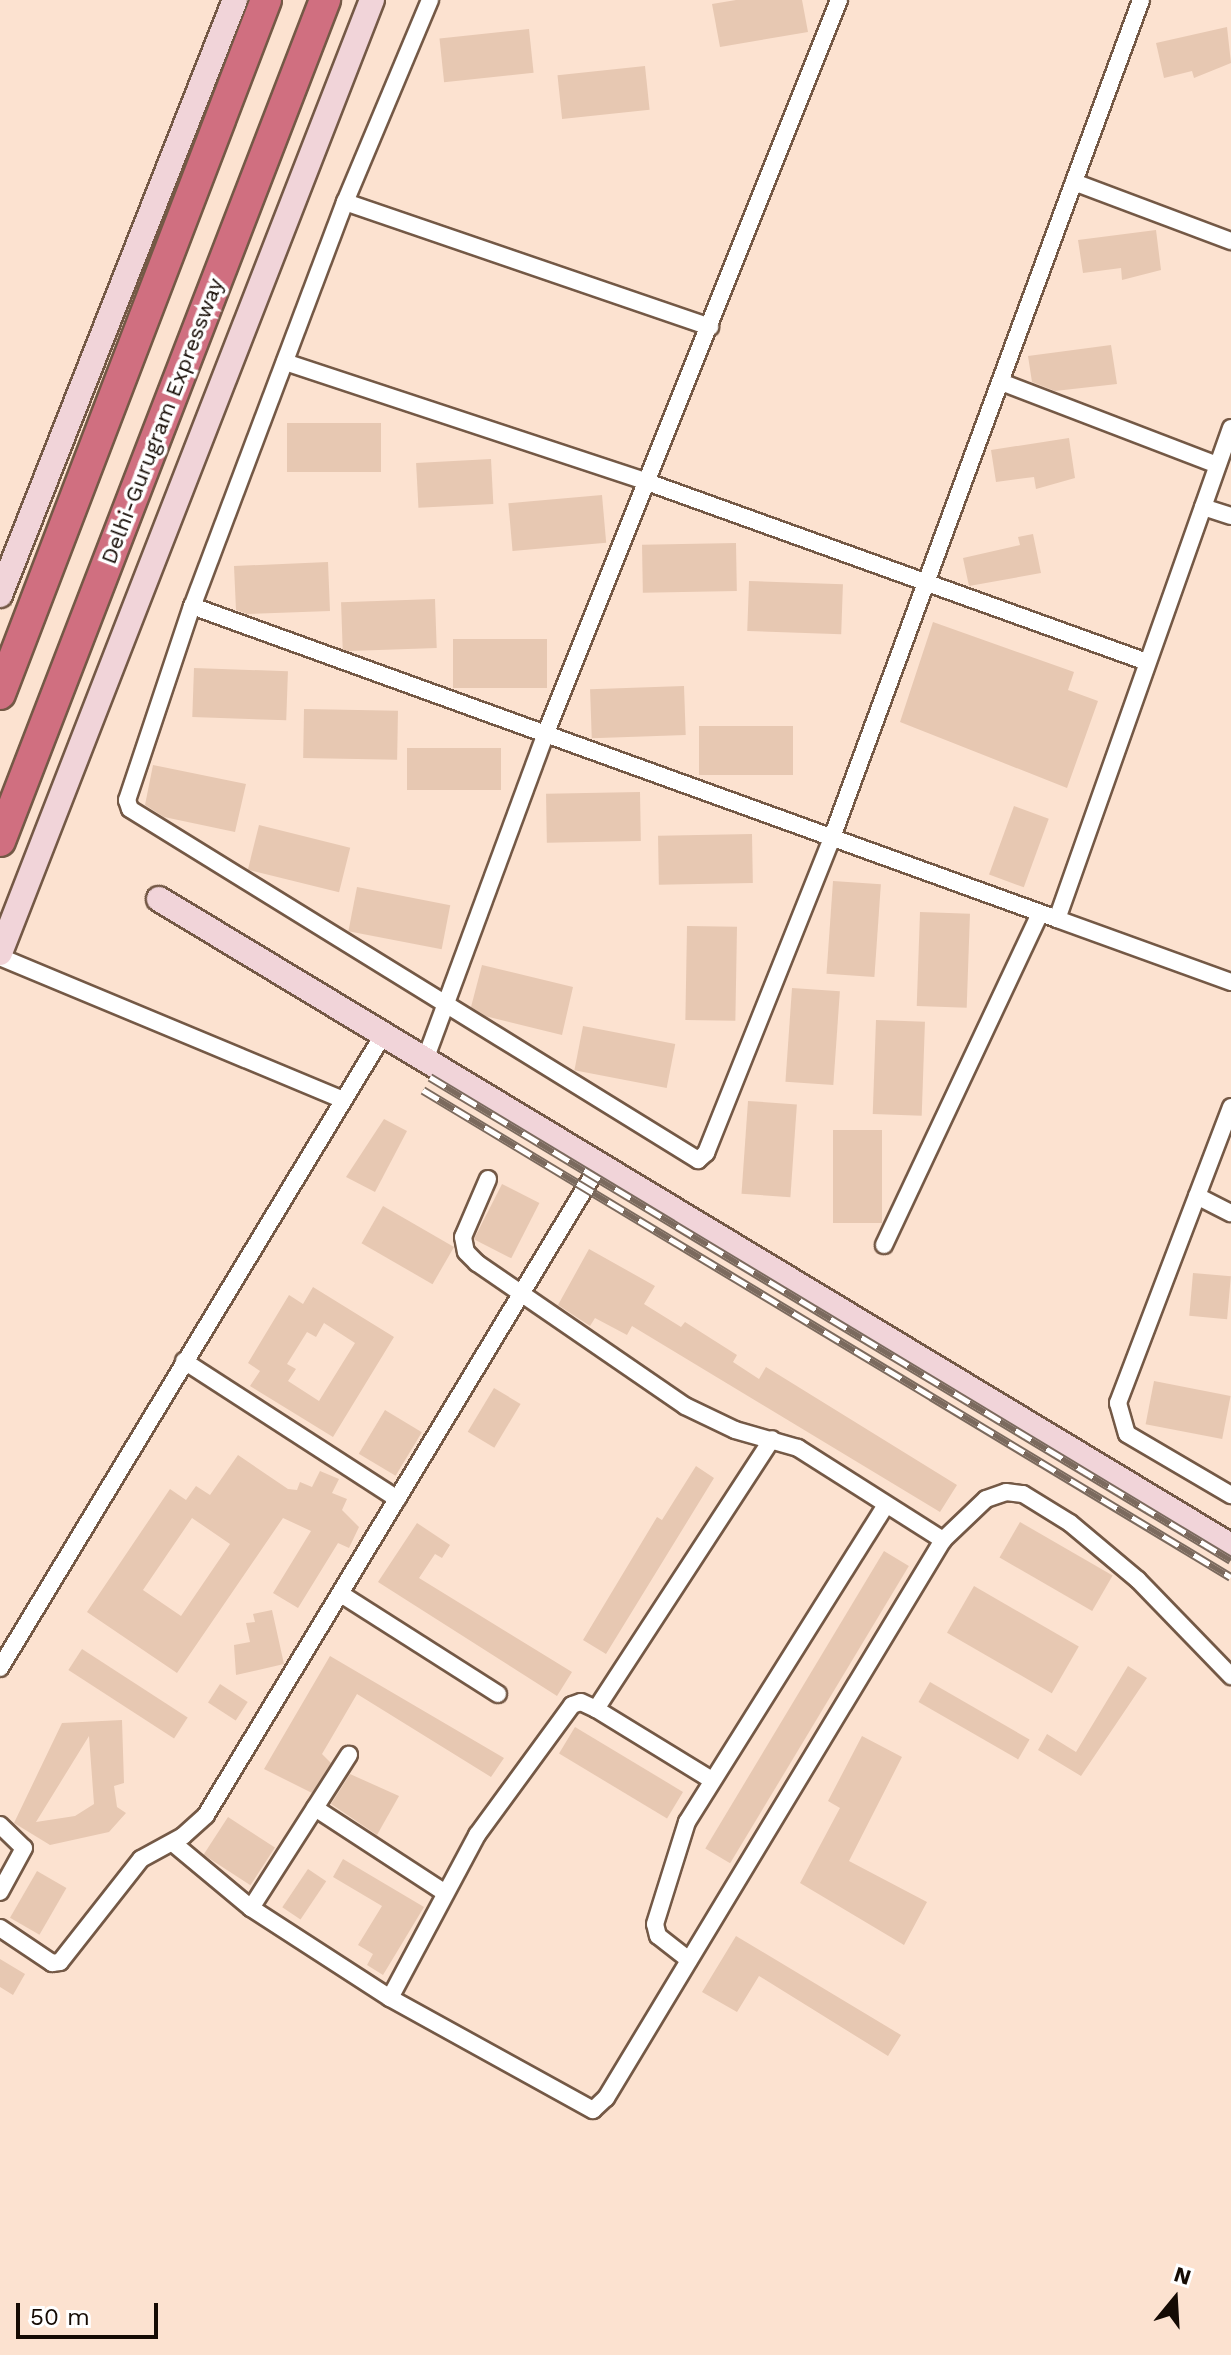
<!DOCTYPE html>
<html>
<head>
<meta charset="utf-8">
<style>
	body { margin:0 }
	#map { position:relative; width:1231px; height:2355px; overflow:hidden; background:#fce2d0; font-family:"Work Sans",sans-serif }
	div>[style] { position:absolute }
	.building>* { inset:0; background:#e7c8b2; transform-origin:0 0 }
	.roads { filter:drop-shadow(2px 0 #745946) drop-shadow(-2px 0 #745946) drop-shadow(0 2px #745946) drop-shadow(0 -2px #745946) }
	.street>* { height:16px; margin:-8px; padding:0 8px; transform-origin:8px; border-radius:8px; background:#fff }
	.secondary>* { height:24px; margin:-12px; padding:0 12px; transform-origin:12px; border-radius:12px; background:#f1d4d9 }
	.highway>* { height:30px; margin:-15px; padding:0 15px; transform-origin:15px; border-radius:15px; background:#d06f80 }
	.rail>* { height:9px; margin-top:-4.5px; transform-origin:0; background:repeating-linear-gradient(90deg,#fff 0 18px,#7b6a5e 0 36px); box-sizing:border-box; border-block:2px solid #7b6a5e }
	span { translate:-50% -50%; white-space:nowrap; text-align:center; line-height:1.15; -webkit-text-stroke:7px #fff; paint-order:stroke }
	.street-label { font-size:22px; color:#150b04 }
	.north { position:absolute; left:1135px; top:2259px; width:80px; height:80px; -webkit-text-stroke:6px #fff; paint-order:stroke; rotate:18deg; font-size:22px; font-weight:700; line-height:32px; text-align:center; color:#150b04 }
	.north::after { content:''; display:block; margin:auto; width:28px; height:36px; background:#150b04; clip-path:polygon(50% 0,100% 100%,50% 72%,0 100%) }
	.scale { position:absolute; left:16px; top:2303px; width:142px; height:36px; box-sizing:border-box; border:4px solid #150b04; border-top:0; padding-left:10px; font-size:24px; line-height:28px; white-space:nowrap; color:#150b04; -webkit-text-stroke:6px #fff; paint-order:stroke }
</style>
</head>
<body>
<div id="map">
	<div class="building">
		<div style="clip-path:polygon(736px 0,802px 0,808px 32px,720px 47px,712px 4px)"></div>
		<div style="clip-path:polygon(1227px 27px,1231px 63px,1194px 78px,1192px 71px,1164px 78px,1156px 43px)"></div>
		<div style="left:529px;top:29px;width:44px;height:90px;rotate:84deg"></div>
		<div style="left:645px;top:66px;width:44px;height:88px;rotate:84deg"></div>
		<div style="clip-path:polygon(1156px 230px,1161px 270px,1122px 280px,1121px 268px,1083px 273px,1078px 240px)"></div>
		<div style="clip-path:polygon(1111px 345px,1117px 384px,1055px 391px,1032px 382px,1028px 356px)"></div>
		<div style="left:287px;top:423px;width:94px;height:49px"></div>
		<div style="clip-path:polygon(1069px 438px,1075px 478px,1036px 489px,1034px 477px,996px 482px,991px 450px)"></div>
		<div style="left:491px;top:459px;width:45px;height:75px;rotate:87deg"></div>
		<div style="left:602px;top:495px;width:48px;height:94px;rotate:85deg"></div>
		<div style="clip-path:polygon(1033px 534px,1041px 573px,969px 586px,963px 558px,1020px 545px,1018px 537px)"></div>
		<div style="left:736px;top:543px;width:48px;height:94px;rotate:89deg"></div>
		<div style="clip-path:polygon(328px 562px,330px 611px,247px 614px,236px 610px,234px 566px)"></div>
		<div style="left:749px;top:581px;width:94px;height:50px;rotate:2deg"></div>
		<div style="left:435px;top:599px;width:49px;height:94px;rotate:88deg"></div>
		<div style="clip-path:polygon(933px 622px,1074px 672px,1068px 690px,1098px 701px,1067px 788px,900px 722px)"></div>
		<div style="left:453px;top:639px;width:94px;height:49px"></div>
		<div style="left:194px;top:668px;width:94px;height:49px;rotate:2deg"></div>
		<div style="left:684px;top:686px;width:49px;height:94px;rotate:88deg"></div>
		<div style="left:304px;top:709px;width:94px;height:49px;rotate:1deg"></div>
		<div style="left:793px;top:726px;width:49px;height:94px;rotate:90deg"></div>
		<div style="left:407px;top:748px;width:94px;height:42px"></div>
		<div style="clip-path:polygon(153px 765px,246px 784px,235px 832px,164px 817px,145px 805px)"></div>
		<div style="left:640px;top:792px;width:49px;height:94px;rotate:89deg"></div>
		<div style="left:1014px;top:806px;width:37px;height:73px;rotate:20deg"></div>
		<div style="left:259px;top:825px;width:94px;height:46px;rotate:14deg"></div>
		<div style="left:752px;top:834px;width:49px;height:94px;rotate:89deg"></div>
		<div style="left:833px;top:881px;width:48px;height:93px;rotate:4deg"></div>
		<div style="left:357px;top:887px;width:95px;height:45px;rotate:11deg"></div>
		<div style="left:920px;top:912px;width:50px;height:94px;rotate:2deg"></div>
		<div style="left:687px;top:926px;width:50px;height:94px;rotate:1deg"></div>
		<div style="clip-path:polygon(482px 965px,573px 987px,562px 1035px,485px 1016px,471px 1007px)"></div>
		<div style="left:792px;top:988px;width:48px;height:94px;rotate:4deg"></div>
		<div style="left:876px;top:1020px;width:49px;height:94px;rotate:2deg"></div>
		<div style="left:583px;top:1026px;width:94px;height:45px;rotate:11deg"></div>
		<div style="left:748px;top:1101px;width:49px;height:93px;rotate:4deg"></div>
		<div style="clip-path:polygon(384px 1119px,407px 1131px,375px 1192px,346px 1177px)"></div>
		<div style="left:833px;top:1130px;width:49px;height:93px"></div>
		<div style="left:502px;top:1184px;width:42px;height:62px;rotate:27deg"></div>
		<div style="left:383px;top:1206px;width:82px;height:43px;rotate:30deg"></div>
		<div style="clip-path:polygon(589px 1249px,655px 1286px,644px 1304px,681px 1327px,685px 1322px,737px 1355px,733px 1362px,759px 1379px,766px 1367px,957px 1485px,940px 1512px,632px 1326px,627px 1335px,595px 1318px,590px 1326px,558px 1305px)"></div>
		<div style="left:1193px;top:1273px;width:38px;height:43px;rotate:5deg"></div>
		<div style="clip-path:polygon(evenodd,313px 1287px,394px 1337px,333px 1437px,250px 1386px,260px 1371px,248px 1363px,289px 1295px,303px 1304px,313px 1287px,324px 1323px,355px 1343px,319px 1401px,288px 1381px,296px 1369px,287px 1364px,307px 1332px,316px 1337px,324px 1323px)"></div>
		<div style="left:1154px;top:1381px;width:78px;height:44px;rotate:11deg"></div>
		<div style="left:494px;top:1388px;width:31px;height:51px;rotate:31deg"></div>
		<div style="left:385px;top:1410px;width:43px;height:51px;rotate:31deg"></div>
		<div style="clip-path:polygon(evenodd,238px 1455px,288px 1489px,297px 1490px,300px 1482px,312px 1487px,320px 1471px,339px 1479px,332px 1493px,347px 1499px,342px 1510px,359px 1527px,349px 1548px,338px 1543px,298px 1608px,273px 1593px,311px 1531px,283px 1518px,177px 1673px,87px 1612px,170px 1489px,186px 1500px,196px 1486px,210px 1495px,238px 1455px,192px 1518px,230px 1544px,181px 1616px,143px 1590px,192px 1518px)"></div>
		<div style="clip-path:polygon(696px 1466px,714px 1478px,606px 1654px,583px 1640px,657px 1517px,662px 1520px)"></div>
		<div style="left:1020px;top:1522px;width:107px;height:41px;rotate:30deg"></div>
		<div style="clip-path:polygon(417px 1523px,450px 1545px,442px 1558px,435px 1554px,419px 1578px,572px 1672px,557px 1696px,378px 1582px)"></div>
		<div style="left:884px;top:1551px;width:29px;height:347px;rotate:31deg"></div>
		<div style="left:974px;top:1586px;width:121px;height:54px;rotate:30deg"></div>
		<div style="clip-path:polygon(272px 1610px,284px 1664px,236px 1675px,234px 1645px,250px 1642px,246px 1623px,255px 1622px,253px 1614px)"></div>
		<div style="left:82px;top:1649px;width:126px;height:25px;rotate:33deg"></div>
		<div style="clip-path:polygon(330px 1656px,504px 1758px,491px 1777px,357px 1694px,322px 1754px,331px 1763px,312px 1793px,264px 1769px)"></div>
		<div style="clip-path:polygon(1128px 1666px,1147px 1678px,1081px 1776px,1038px 1750px,1047px 1734px,1076px 1752px)"></div>
		<div style="left:930px;top:1682px;width:115px;height:23px;rotate:30deg"></div>
		<div style="left:220px;top:1684px;width:33px;height:22px;rotate:33deg"></div>
		<div style="clip-path:polygon(evenodd,122px 1720px,124px 1783px,114px 1786px,117px 1807px,126px 1813px,109px 1832px,50px 1845px,14px 1823px,62px 1723px,122px 1720px,89px 1736px,94px 1804px,75px 1816px,36px 1822px,89px 1736px)"></div>
		<div style="left:575px;top:1727px;width:126px;height:31px;rotate:31deg"></div>
		<div style="clip-path:polygon(862px 1736px,902px 1757px,849px 1861px,927px 1902px,904px 1945px,800px 1883px,840px 1808px,828px 1801px)"></div>
		<div style="clip-path:polygon(350px 1774px,399px 1796px,377px 1835px,331px 1804px)"></div>
		<div style="left:228px;top:1817px;width:56px;height:45px;rotate:33deg"></div>
		<div style="clip-path:polygon(343px 1859px,424px 1907px,383px 1975px,367px 1965px,373px 1954px,358px 1945px,382px 1906px,333px 1877px)"></div>
		<div style="left:308px;top:1869px;width:22px;height:46px;rotate:34deg"></div>
		<div style="left:37px;top:1871px;width:34px;height:54px;rotate:30deg"></div>
		<div style="clip-path:polygon(736px 1936px,901px 2035px,888px 2056px,759px 1976px,737px 2012px,702px 1992px)"></div>
		<div style="clip-path:polygon(0 1959px,25px 1974px,13px 1995px,0 1987px)"></div>
	</div>
	<div class="roads">
		<div class="street">
			<div style="left:430px;top:0;width:219px;rotate:112.8deg"></div>
			<div style="left:345px;top:202px;width:432px;rotate:110.7deg"></div>
			<div style="left:192px;top:606px;width:205px;rotate:108.5deg"></div>
			<div style="left:127px;top:800px;width:9px;rotate:72deg"></div>
			<div style="left:130px;top:809px;width:668px;rotate:31.71deg"></div>
			<div style="left:698px;top:1160px;width:11px;rotate:-41deg"></div>
			<div style="left:706px;top:1153px;width:337px;rotate:-68.2deg"></div>
			<div style="left:831px;top:840px;width:895px;rotate:-69.74deg"></div>
			<div style="left:1074px;top:182px;width:168px;rotate:20.6deg"></div>
			<div style="left:345px;top:202px;width:386px;rotate:18.9deg"></div>
			<div style="left:285px;top:362px;width:381px;rotate:18.3deg"></div>
			<div style="left:647px;top:482px;width:531px;rotate:19.8deg"></div>
			<div style="left:1001px;top:382px;width:231px;rotate:21deg"></div>
			<div style="left:1231px;top:428px;width:521px;rotate:109.51deg"></div>
			<div style="left:1057px;top:919px;width:185px;rotate:19.9deg"></div>
			<div style="left:1203px;top:507px;width:29px;rotate:18deg"></div>
			<div style="left:192px;top:606px;width:920px;rotate:19.89deg"></div>
			<div style="left:0;top:957px;width:369px;rotate:22.6deg"></div>
			<div style="left:425px;top:1060px;width:346px;rotate:-69.7deg"></div>
			<div style="left:545px;top:735px;width:792px;rotate:-68.2deg"></div>
			<div style="left:1231px;top:1107px;width:317px;rotate:110.9deg"></div>
			<div style="left:1118px;top:1403px;width:32px;rotate:74deg"></div>
			<div style="left:1127px;top:1434px;width:121px;rotate:30.4deg"></div>
			<div style="left:488px;top:1179px;width:63px;rotate:113.3deg"></div>
			<div style="left:463px;top:1237px;width:15px;rotate:79deg"></div>
			<div style="left:466px;top:1252px;width:16px;rotate:45deg"></div>
			<div style="left:477px;top:1263px;width:252px;rotate:34.5deg"></div>
			<div style="left:685px;top:1406px;width:55px;rotate:25.6deg"></div>
			<div style="left:735px;top:1430px;width:66px;rotate:15.9deg"></div>
			<div style="left:798px;top:1448px;width:172px;rotate:32.4deg"></div>
			<div style="left:1197px;top:1196px;width:38px;rotate:27deg"></div>
			<div style="left:884px;top:1245px;width:366px;rotate:-64.8deg"></div>
			<div style="left:184px;top:1361px;width:254px;rotate:32.9deg"></div>
			<div style="left:341px;top:1594px;width:186px;rotate:32.5deg"></div>
			<div style="left:0;top:1668px;width:740px;rotate:-58.82deg"></div>
			<div style="left:596px;top:1709px;width:322px;rotate:-56.9deg"></div>
			<div style="left:315px;top:1808px;width:154px;rotate:33.1deg"></div>
			<div style="left:0;top:1825px;width:33px;rotate:44deg"></div>
			<div style="left:24px;top:1848px;width:50px;rotate:118.6deg"></div>
			<div style="left:173px;top:1843px;width:102px;rotate:39.8deg"></div>
			<div style="left:251px;top:1908px;width:166px;rotate:32.9deg"></div>
			<div style="left:390px;top:1998px;width:232px;rotate:28.9deg"></div>
			<div style="left:593px;top:2110px;width:18px;rotate:-43deg"></div>
			<div style="left:606px;top:2098px;width:652px;rotate:-58.87deg"></div>
			<div style="left:943px;top:1540px;width:59px;rotate:-43.6deg"></div>
			<div style="left:986px;top:1499px;width:21px;rotate:-19deg"></div>
			<div style="left:1006px;top:1492px;width:17px;rotate:7deg"></div>
			<div style="left:1023px;top:1494px;width:55px;rotate:31.7deg"></div>
			<div style="left:1070px;top:1523px;width:89px;rotate:40deg"></div>
			<div style="left:1138px;top:1580px;width:134px;rotate:45.9deg"></div>
			<div style="left:251px;top:1908px;width:182px;rotate:-57.4deg"></div>
			<div style="left:0;top:1928px;width:63px;rotate:33.9deg"></div>
			<div style="left:52px;top:1963px;width:8px;rotate:-7deg"></div>
			<div style="left:60px;top:1962px;width:131px;rotate:-51.8deg"></div>
			<div style="left:141px;top:1859px;width:48px;rotate:-28.7deg"></div>
			<div style="left:183px;top:1836px;width:31px;rotate:-42deg"></div>
			<div style="left:206px;top:1815px;width:760px;rotate:-58.84deg"></div>
			<div style="left:689px;top:1960px;width:39px;rotate:-142deg"></div>
			<div style="left:658px;top:1936px;width:12px;rotate:-104deg"></div>
			<div style="left:655px;top:1924px;width:107px;rotate:-72.6deg"></div>
			<div style="left:687px;top:1822px;width:374px;rotate:-57.9deg"></div>
			<div style="left:390px;top:1998px;width:185px;rotate:-61.9deg"></div>
			<div style="left:477px;top:1835px;width:161px;rotate:-53.8deg"></div>
			<div style="left:572px;top:1705px;width:9px;rotate:-18deg"></div>
			<div style="left:581px;top:1702px;width:17px;rotate:25deg"></div>
			<div style="left:596px;top:1709px;width:136px;rotate:31.5deg"></div>
		</div>
		<div class="secondary">
			<div style="left:0;top:595px;width:640px;rotate:-68.45deg"></div>
			<div style="left:159px;top:899px;width:1252px;rotate:31.11deg"></div>
			<div style="left:0;top:953px;width:1023px;rotate:-68.68deg"></div>
		</div>
		<div class="highway">
			<div style="left:0;top:694px;width:743px;rotate:-69.03deg"></div>
			<div style="left:0;top:841px;width:902px;rotate:-68.87deg"></div>
		</div>
	</div>
	<div class="rail">
		<div style="left:430px;top:1077px;width:935px;rotate:31.09deg"></div>
		<div style="left:423px;top:1090px;width:943px;rotate:31.08deg"></div>
	</div>
	<div class="street-label">
		<span style="left:162px;top:421px;rotate:-69deg">Delhi-Gurugram Expressway</span>
	</div>
	<div class="north">N</div>
	<div class="scale">50 m</div>
</div>
</body>
</html>
